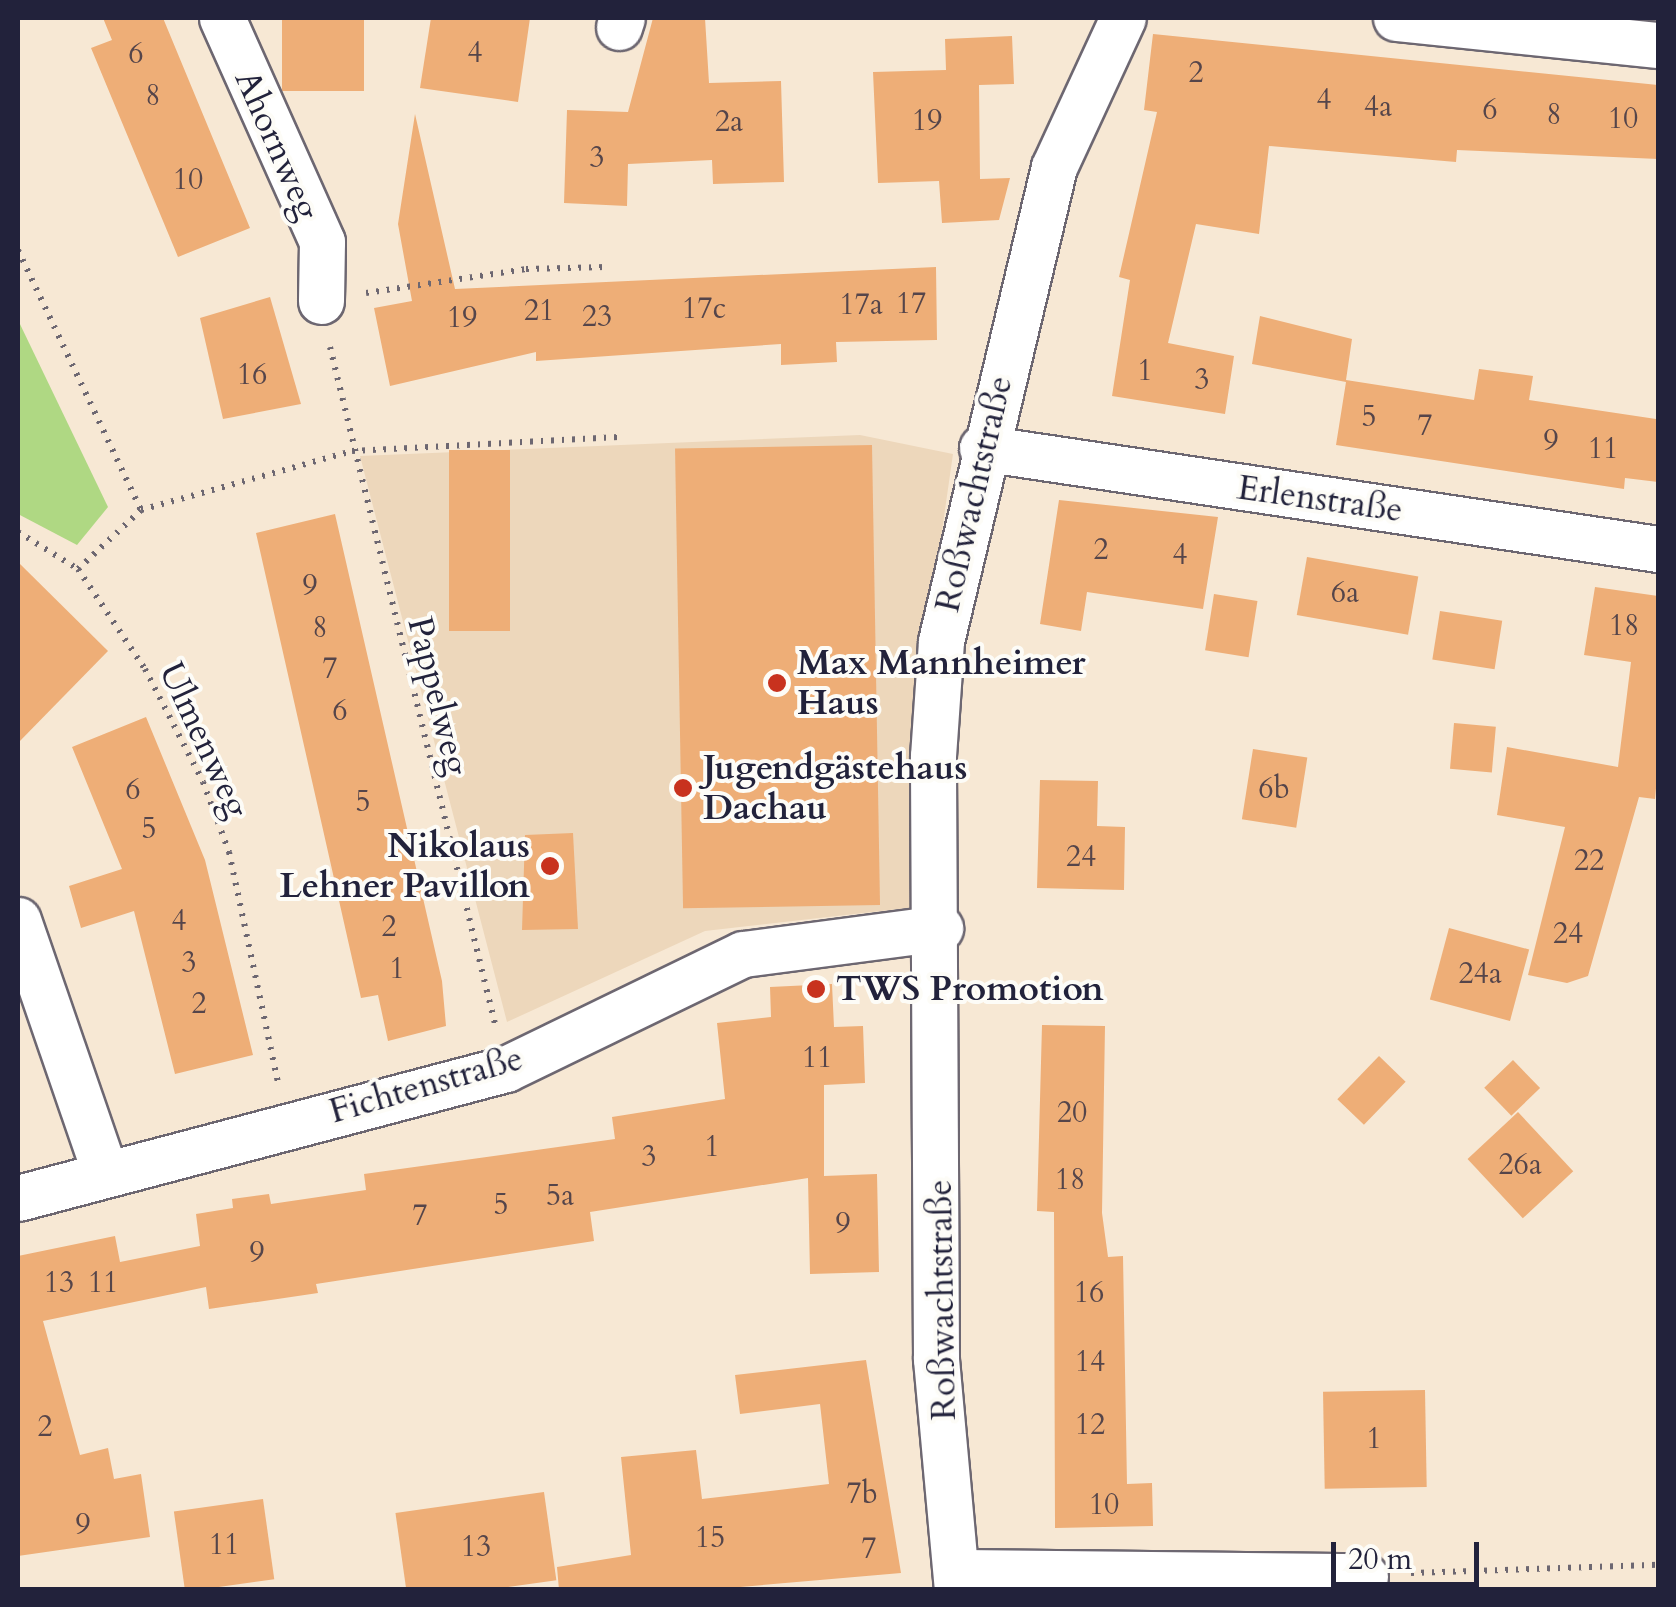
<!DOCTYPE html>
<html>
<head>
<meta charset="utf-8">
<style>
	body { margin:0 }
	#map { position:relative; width:1676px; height:1607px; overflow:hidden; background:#f7e8d4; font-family:Cardo,serif }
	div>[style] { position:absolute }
	.built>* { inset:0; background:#edd7bb }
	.green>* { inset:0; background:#afd883 }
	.building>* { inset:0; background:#eeae77; transform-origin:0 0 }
	.path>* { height:6px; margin-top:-3px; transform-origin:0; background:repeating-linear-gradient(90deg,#6d6771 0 2.5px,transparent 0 10.5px) }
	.roads { filter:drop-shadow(2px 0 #6d6771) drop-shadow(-2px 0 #6d6771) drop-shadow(0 2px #6d6771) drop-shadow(0 -2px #6d6771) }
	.minor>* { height:45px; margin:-22.5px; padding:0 22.5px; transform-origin:22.5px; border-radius:22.5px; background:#fff }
	.dots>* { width:28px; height:28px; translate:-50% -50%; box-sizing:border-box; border:5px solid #fdfcf7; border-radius:50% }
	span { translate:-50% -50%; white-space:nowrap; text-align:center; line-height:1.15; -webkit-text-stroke:8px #fdfcf7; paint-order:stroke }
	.number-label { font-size:30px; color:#55454a }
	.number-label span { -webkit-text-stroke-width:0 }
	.street-label { font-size:35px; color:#22223b }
	.poi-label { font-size:35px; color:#22223b; font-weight:700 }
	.left { translate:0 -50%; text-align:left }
	.right { translate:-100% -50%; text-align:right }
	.frame { position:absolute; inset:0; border:20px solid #22223b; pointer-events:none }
	.scale { position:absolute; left:1331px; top:1542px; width:148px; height:45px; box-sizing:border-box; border:5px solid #22223b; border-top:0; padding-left:12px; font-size:30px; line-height:35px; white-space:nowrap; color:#22223b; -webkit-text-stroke:8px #fdfcf7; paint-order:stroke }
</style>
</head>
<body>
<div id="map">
	<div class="built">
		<div style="clip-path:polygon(860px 435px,953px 454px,922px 670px,916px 907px,705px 931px,507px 1022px,360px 456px)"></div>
	</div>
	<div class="green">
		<div style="clip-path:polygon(18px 320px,108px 507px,77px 545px,18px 514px)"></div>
	</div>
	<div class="building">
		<div style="clip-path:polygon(103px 18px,163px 18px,250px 228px,178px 257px,91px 48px,112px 40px)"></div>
		<div style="left:282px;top:18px;width:82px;height:73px"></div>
		<div style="clip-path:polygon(431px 18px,530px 18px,518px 102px,420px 88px)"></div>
		<div style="clip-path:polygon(653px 18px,705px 18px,709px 83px,781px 81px,784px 182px,713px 184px,712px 160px,628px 164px,627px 206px,564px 203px,567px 110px,628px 112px)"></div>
		<div style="clip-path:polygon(1153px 34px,1658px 85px,1658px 159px,1457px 150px,1456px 162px,1269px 146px,1259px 234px,1196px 224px,1168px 343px,1234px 356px,1225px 414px,1112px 396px,1130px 280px,1119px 277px,1157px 112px,1144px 110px)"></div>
		<div style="clip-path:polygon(1012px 36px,1014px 84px,979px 85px,980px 179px,1010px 178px,999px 220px,942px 223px,939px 181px,878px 183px,873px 72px,946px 70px,945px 39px)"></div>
		<div style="clip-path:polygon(415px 114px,455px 289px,936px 267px,937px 340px,836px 342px,837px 362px,781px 365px,781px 344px,536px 361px,536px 352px,390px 386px,374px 308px,412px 301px,398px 224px)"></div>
		<div style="clip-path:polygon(270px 297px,301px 404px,223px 419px,200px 318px)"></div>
		<div style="clip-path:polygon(1260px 316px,1352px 339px,1346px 380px,1474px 400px,1479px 369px,1533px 376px,1529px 400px,1656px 419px,1658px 482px,1625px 478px,1624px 489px,1336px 445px,1346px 382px,1252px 364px)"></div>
		<div style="left:872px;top:445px;width:460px;height:197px;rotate:89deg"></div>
		<div style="left:449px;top:450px;width:61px;height:181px"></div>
		<div style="clip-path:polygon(1059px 500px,1218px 517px,1203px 609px,1087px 592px,1081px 631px,1040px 624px)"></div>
		<div style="clip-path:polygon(335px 514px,442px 981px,446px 1026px,388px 1041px,378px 995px,361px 998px,256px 533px)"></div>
		<div style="left:1307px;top:557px;width:113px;height:59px;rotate:10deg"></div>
		<div style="clip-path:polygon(18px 562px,108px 651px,18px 743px)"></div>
		<div style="clip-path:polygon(1595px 587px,1658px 596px,1658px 766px,1655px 799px,1639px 797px,1588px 976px,1567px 983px,1528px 975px,1565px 827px,1497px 815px,1507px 747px,1618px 767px,1631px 662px,1584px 655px)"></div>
		<div style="left:1214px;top:594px;width:44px;height:57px;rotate:9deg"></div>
		<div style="left:1440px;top:611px;width:63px;height:49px;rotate:9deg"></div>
		<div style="clip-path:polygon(146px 717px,205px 860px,253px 1055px,175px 1074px,134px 911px,81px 928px,69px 886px,122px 869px,72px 747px)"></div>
		<div style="left:1454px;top:723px;width:42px;height:46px;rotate:5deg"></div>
		<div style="left:1253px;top:749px;width:55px;height:71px;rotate:9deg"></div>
		<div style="clip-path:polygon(1040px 780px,1098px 781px,1097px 826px,1125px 827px,1124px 890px,1037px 888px)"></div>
		<div style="clip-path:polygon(573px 833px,578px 929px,522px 930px,525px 835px)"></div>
		<div style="left:1449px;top:928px;width:83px;height:74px;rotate:15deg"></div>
		<div style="clip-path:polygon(832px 984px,834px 1027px,863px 1026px,865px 1083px,824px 1085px,824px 1176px,877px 1174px,879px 1272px,810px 1274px,808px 1178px,590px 1212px,594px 1241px,316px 1284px,318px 1293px,209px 1309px,206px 1287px,43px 1321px,80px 1455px,108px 1448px,114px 1479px,141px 1474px,150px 1537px,18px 1556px,18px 1256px,115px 1236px,120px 1262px,200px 1246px,196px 1214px,233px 1208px,232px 1199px,269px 1194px,271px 1204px,366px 1190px,364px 1174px,615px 1139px,612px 1117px,725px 1099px,717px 1023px,771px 1017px,770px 987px)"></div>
		<div style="clip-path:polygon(1042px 1025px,1105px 1026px,1102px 1213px,1108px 1257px,1123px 1256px,1127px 1484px,1152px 1483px,1153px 1526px,1055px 1528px,1054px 1212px,1037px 1211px)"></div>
		<div style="left:1379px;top:1056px;width:37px;height:60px;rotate:44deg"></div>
		<div style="left:1513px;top:1060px;width:39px;height:40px;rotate:46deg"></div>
		<div style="left:1518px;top:1112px;width:81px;height:69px;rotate:47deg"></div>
		<div style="clip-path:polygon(866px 1360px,901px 1573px,705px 1590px,559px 1590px,557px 1567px,631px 1555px,621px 1457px,696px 1450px,702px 1499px,829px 1484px,820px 1404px,740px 1414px,735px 1375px)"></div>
		<div style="left:1425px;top:1390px;width:97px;height:102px;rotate:89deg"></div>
		<div style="left:544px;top:1492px;width:89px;height:150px;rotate:82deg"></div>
		<div style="left:263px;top:1499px;width:81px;height:90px;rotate:82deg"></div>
	</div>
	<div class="path">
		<div style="left:18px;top:250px;width:288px;rotate:64.7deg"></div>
		<div style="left:366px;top:293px;width:162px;rotate:-8.5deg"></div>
		<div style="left:526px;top:269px;width:80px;rotate:-1.4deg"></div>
		<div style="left:330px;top:347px;width:697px;rotate:76.3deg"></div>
		<div style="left:18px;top:532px;width:70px;rotate:31.7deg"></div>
		<div style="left:78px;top:569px;width:120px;rotate:56.2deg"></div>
		<div style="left:145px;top:669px;width:127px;rotate:62.8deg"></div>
		<div style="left:203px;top:782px;width:75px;rotate:69.6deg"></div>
		<div style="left:229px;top:852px;width:236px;rotate:78deg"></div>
		<div style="left:78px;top:569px;width:86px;rotate:-43.1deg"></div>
		<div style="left:141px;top:510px;width:219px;rotate:-15.6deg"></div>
		<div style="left:352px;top:451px;width:267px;rotate:-3deg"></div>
		<div style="left:1411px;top:1573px;width:247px;rotate:-1.9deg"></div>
	</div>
	<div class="roads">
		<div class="minor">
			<div style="left:222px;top:18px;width:245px;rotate:65.9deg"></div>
			<div style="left:322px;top:242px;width:59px;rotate:91deg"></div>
			<div style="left:1396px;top:18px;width:263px;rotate:5.9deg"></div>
			<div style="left:619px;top:27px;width:9px;rotate:-72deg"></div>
			<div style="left:982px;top:448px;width:684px;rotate:8.5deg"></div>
			<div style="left:18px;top:920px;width:267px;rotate:71deg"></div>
			<div style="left:18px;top:1198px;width:505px;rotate:-14.81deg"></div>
			<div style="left:506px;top:1069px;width:263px;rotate:-25.9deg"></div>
			<div style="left:743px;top:954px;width:199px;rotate:-7.5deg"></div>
			<div style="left:960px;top:1572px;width:405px;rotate:0.6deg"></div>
			<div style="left:957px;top:1590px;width:232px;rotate:-95.2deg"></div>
			<div style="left:936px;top:1359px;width:603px;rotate:-90.29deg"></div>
			<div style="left:933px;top:756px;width:115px;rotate:-86deg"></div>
			<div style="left:941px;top:641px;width:487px;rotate:-76.6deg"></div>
			<div style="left:1054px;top:167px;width:164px;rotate:-65.2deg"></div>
		</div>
	</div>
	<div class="dots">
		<div style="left:777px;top:683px;background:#c8321e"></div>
		<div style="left:683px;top:788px;background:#c8321e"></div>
		<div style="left:550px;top:866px;background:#c8321e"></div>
		<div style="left:816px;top:989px;background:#c8321e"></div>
	</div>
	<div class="number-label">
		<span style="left:475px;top:53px">4</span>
		<span style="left:136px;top:54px">6</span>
		<span style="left:1196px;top:73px">2</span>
		<span style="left:153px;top:96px">8</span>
		<span style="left:1324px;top:100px">4</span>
		<span style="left:1378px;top:107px">4a</span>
		<span style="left:1490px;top:110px">6</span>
		<span style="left:1554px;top:115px">8</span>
		<span style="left:1623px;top:119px">10</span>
		<span style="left:927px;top:121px">19</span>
		<span style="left:729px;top:122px">2a</span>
		<span style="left:597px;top:158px">3</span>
		<span style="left:188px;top:180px">10</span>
		<span style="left:911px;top:304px">17</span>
		<span style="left:861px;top:305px">17a</span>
		<span style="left:704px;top:309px">17c</span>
		<span style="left:539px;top:311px">21</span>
		<span style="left:597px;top:317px">23</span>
		<span style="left:462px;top:318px">19</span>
		<span style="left:1145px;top:371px">1</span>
		<span style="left:252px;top:375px">16</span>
		<span style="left:1202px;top:380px">3</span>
		<span style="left:1369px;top:417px">5</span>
		<span style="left:1425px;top:426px">7</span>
		<span style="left:1551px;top:441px">9</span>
		<span style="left:1603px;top:449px">11</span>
		<span style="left:1101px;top:550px">2</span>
		<span style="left:1180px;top:555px">4</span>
		<span style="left:310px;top:586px">9</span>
		<span style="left:1345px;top:593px">6a</span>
		<span style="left:1624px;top:626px">18</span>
		<span style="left:320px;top:628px">8</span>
		<span style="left:330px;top:669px">7</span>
		<span style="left:340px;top:711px">6</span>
		<span style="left:1274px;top:789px">6b</span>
		<span style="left:133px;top:790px">6</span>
		<span style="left:363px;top:802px">5</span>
		<span style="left:149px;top:829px">5</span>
		<span style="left:1081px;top:857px">24</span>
		<span style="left:1589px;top:861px">22</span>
		<span style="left:179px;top:921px">4</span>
		<span style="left:389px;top:927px">2</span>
		<span style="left:1568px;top:934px">24</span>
		<span style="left:189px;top:963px">3</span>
		<span style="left:397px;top:969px">1</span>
		<span style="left:1480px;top:974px">24a</span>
		<span style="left:199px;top:1004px">2</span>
		<span style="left:817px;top:1058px">11</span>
		<span style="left:1072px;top:1113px">20</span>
		<span style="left:712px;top:1147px">1</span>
		<span style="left:649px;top:1157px">3</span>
		<span style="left:1520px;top:1165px">26a</span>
		<span style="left:1070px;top:1180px">18</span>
		<span style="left:560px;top:1196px">5a</span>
		<span style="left:501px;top:1205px">5</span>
		<span style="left:420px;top:1216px">7</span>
		<span style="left:843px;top:1224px">9</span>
		<span style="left:257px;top:1253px">9</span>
		<span style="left:59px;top:1283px">13</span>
		<span style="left:103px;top:1283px">11</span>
		<span style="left:1089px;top:1293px">16</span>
		<span style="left:1090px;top:1362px">14</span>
		<span style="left:1090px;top:1425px">12</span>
		<span style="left:45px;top:1427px">2</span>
		<span style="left:1374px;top:1439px">1</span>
		<span style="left:862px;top:1494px">7b</span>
		<span style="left:1104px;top:1505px">10</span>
		<span style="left:83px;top:1525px">9</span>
		<span style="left:710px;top:1538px">15</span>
		<span style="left:224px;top:1545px">11</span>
		<span style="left:476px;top:1547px">13</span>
		<span style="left:869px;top:1549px">7</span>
	</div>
	<div class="street-label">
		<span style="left:277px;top:145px;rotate:66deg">Ahornweg</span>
		<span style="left:974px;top:494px;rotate:-77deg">Roßwachtstraße</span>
		<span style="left:1320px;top:499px;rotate:8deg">Erlenstraße</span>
		<span style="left:438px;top:696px;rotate:76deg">Pappelweg</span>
		<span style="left:204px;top:740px;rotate:65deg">Ulmenweg</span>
		<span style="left:426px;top:1085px;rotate:-16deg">Fichtenstraße</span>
		<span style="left:942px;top:1300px;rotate:-91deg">Roßwachtstraße</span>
	</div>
	<div class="poi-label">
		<span class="left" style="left:797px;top:683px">Max Mannheimer<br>Haus</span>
		<span class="left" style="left:703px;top:788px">Jugendgästehaus<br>Dachau</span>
		<span class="right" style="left:530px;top:866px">Nikolaus<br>Lehner Pavillon</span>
		<span class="left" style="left:836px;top:989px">TWS Promotion</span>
	</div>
	<div class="frame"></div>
	<div class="scale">20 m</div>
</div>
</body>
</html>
